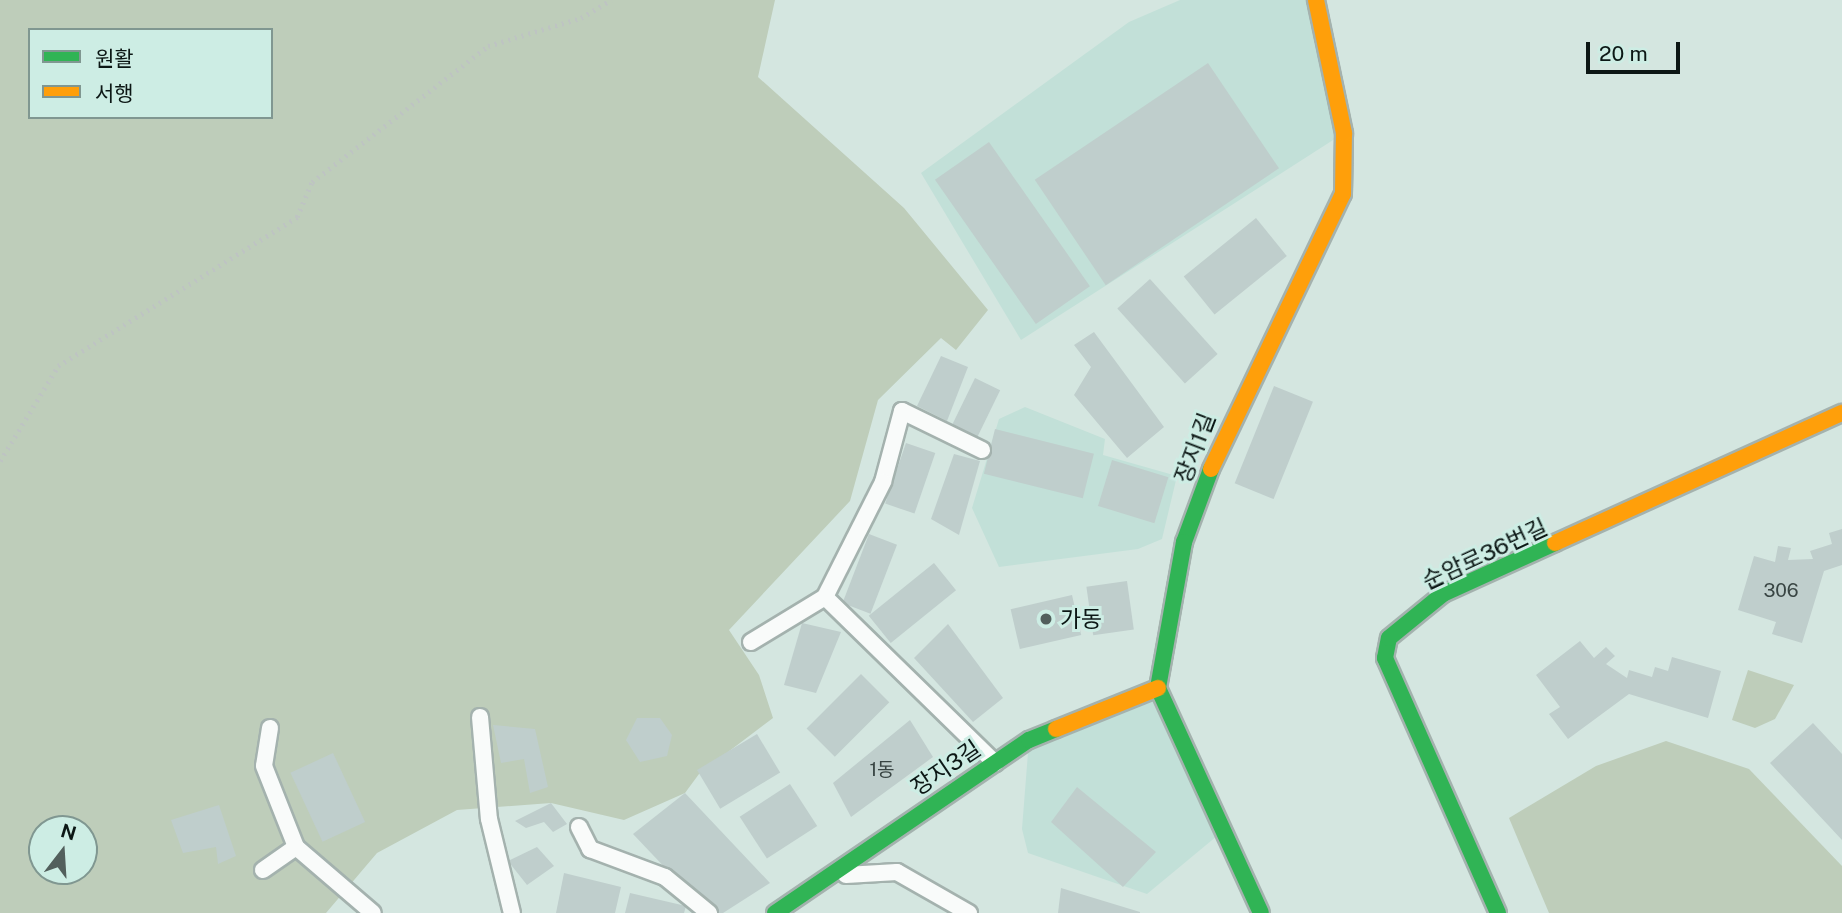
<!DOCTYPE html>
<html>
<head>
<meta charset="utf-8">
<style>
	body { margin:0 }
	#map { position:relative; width:1842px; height:913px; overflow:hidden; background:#d4e6e0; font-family:"Public Sans","Noto Sans KR",sans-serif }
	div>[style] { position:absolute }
	.built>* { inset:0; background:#c2e0d8 }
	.green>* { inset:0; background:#becdba }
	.building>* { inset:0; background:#bfcecc; transform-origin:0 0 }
	.path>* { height:4.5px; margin-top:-2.25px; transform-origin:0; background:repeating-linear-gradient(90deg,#bec4c2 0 2px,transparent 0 7px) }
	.roads { filter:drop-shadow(2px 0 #a4b2ae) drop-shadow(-2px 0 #a4b2ae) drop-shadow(0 2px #a4b2ae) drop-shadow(0 -2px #a4b2ae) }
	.lane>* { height:16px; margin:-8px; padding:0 8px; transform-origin:8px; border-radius:8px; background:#f9fbfa }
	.fast>* { height:16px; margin:-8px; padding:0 8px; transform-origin:8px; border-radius:8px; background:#30b455 }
	.slow>* { height:16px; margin:-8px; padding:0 8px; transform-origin:8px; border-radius:8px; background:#ff9f0a }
	.dots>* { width:19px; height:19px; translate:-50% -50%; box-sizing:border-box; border:4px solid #cdede4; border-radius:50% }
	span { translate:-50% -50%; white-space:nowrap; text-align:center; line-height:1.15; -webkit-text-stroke:6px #cdede4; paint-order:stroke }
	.number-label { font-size:19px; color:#394543 }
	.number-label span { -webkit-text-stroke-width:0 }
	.street-label { font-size:23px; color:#0c1715 }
	.poi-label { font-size:23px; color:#0c1715 }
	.left { translate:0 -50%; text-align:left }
	.legend { position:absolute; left:28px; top:28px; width:245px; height:91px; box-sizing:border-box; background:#cdede4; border:2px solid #809791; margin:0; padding:9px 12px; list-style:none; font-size:21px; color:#0c1715 }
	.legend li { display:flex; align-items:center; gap:14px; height:35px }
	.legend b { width:35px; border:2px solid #809791 }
	.north { position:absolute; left:28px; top:815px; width:70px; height:70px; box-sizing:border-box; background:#cdede4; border:2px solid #809791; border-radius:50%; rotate:17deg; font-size:19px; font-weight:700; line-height:28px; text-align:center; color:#0c1715 }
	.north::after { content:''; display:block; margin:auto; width:24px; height:32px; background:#525f5c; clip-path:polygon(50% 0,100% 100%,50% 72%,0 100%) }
	.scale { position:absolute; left:1586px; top:42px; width:94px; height:32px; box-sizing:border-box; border:4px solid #0c1715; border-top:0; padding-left:9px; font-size:21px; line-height:24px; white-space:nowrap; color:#0c1715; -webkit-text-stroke:5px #cdede4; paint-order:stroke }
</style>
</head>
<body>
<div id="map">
	<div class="built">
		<div style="clip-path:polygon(1180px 0,1316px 0,1344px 133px,1021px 340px,921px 173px,1129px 22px)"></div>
		<div style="clip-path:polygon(1025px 407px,1105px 439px,1103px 455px,1177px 476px,1162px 539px,1138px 549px,999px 567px,972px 508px,999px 419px)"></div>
		<div style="clip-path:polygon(1158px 688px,1223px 831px,1147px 894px,1028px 853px,1022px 829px,1029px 740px)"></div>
	</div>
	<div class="green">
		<div style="clip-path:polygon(evenodd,0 0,775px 0,758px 77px,904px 208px,988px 310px,956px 350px,941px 338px,878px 400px,850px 501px,729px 630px,759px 675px,773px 718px,699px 774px,685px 793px,624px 820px,551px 803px,457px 810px,377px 853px,326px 913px,0 913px,0 0,30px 30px,271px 30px,271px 117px,30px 117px,30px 30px,0 0,42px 829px,84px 829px,84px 871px,42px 871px,42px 829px)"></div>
		<div style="clip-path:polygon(1748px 670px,1794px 685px,1775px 719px,1755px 728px,1732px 720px)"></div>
		<div style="clip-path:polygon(1666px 741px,1749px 769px,1842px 866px,1842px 913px,1549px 913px,1509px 818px,1596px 766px)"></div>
	</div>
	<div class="building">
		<div style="left:1208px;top:63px;width:127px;height:209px;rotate:56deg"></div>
		<div style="left:989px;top:142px;width:176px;height:66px;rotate:55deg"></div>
		<div style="left:1256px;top:218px;width:49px;height:93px;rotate:51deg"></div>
		<div style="left:1150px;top:279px;width:101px;height:44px;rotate:48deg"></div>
		<div style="clip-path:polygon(1094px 332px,1164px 427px,1127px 458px,1074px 395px,1091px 367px,1074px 345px)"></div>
		<div style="clip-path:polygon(941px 356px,968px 367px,947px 421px,917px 406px)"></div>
		<div style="left:975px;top:378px;width:28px;height:54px;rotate:26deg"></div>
		<div style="left:1274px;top:386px;width:42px;height:105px;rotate:22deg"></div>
		<div style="left:995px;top:429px;width:102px;height:46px;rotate:14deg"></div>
		<div style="left:906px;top:443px;width:31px;height:64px;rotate:19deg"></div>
		<div style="clip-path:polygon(954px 454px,980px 461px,959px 535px,931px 519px)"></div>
		<div style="left:1112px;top:460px;width:59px;height:48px;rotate:17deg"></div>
		<div style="clip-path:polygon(1842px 529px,1842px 565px,1824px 571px,1802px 643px,1772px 634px,1776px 622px,1738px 610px,1754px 556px,1775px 562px,1778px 546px,1791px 548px,1788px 560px,1813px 559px,1810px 551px,1832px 544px,1829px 533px)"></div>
		<div style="left:869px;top:534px;width:30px;height:74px;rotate:21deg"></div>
		<div style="left:934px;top:563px;width:35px;height:84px;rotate:51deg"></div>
		<div style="left:1127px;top:581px;width:49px;height:41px;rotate:82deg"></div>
		<div style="left:1072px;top:595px;width:41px;height:63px;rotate:77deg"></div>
		<div style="clip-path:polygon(802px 623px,841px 632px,816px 693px,784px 685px)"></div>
		<div style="clip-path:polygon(948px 624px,1003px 698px,973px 722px,914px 658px)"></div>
		<div style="clip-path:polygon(1580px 641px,1594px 658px,1606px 647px,1615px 656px,1606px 664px,1627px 678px,1629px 670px,1652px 677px,1655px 667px,1668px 671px,1672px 657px,1721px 671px,1708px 718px,1629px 694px,1568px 739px,1549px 714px,1560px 707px,1536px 675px)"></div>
		<div style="left:861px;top:674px;width:40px;height:77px;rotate:45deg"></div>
		<div style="clip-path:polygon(637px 718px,660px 718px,672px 735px,667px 756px,640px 762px,626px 740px)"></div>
		<div style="clip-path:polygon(910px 720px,933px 757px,851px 817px,833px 783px)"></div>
		<div style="clip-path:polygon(1813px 723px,1842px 754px,1842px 840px,1770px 763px)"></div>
		<div style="clip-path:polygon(493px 725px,535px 729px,548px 787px,530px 793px,524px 759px,501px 763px)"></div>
		<div style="left:757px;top:734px;width:45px;height:70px;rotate:59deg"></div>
		<div style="left:333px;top:753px;width:76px;height:47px;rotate:65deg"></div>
		<div style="left:790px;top:784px;width:50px;height:60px;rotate:57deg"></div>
		<div style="clip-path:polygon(1077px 787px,1156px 852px,1123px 887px,1051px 822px)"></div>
		<div style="clip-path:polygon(685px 793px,770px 883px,723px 913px,708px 913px,633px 834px)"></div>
		<div style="clip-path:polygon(551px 803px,567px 824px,553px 832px,544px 822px,526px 828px,515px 821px)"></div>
		<div style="clip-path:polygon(219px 805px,236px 856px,218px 864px,216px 847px,183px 853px,171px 820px)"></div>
		<div style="clip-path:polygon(537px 847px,554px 866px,527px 885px,508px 861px)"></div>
		<div style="clip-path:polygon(564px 873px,621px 887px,615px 913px,556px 913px)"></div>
		<div style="clip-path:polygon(1061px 888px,1140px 912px,1140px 913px,1058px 913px)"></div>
		<div style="clip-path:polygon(630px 893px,686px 906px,684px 913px,625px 913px)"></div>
	</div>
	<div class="path">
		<div style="left:0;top:461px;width:111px;rotate:-58.6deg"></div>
		<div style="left:58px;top:366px;width:282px;rotate:-31.9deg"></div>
		<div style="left:297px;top:217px;width:38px;rotate:-67deg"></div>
		<div style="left:312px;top:182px;width:222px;rotate:-37.7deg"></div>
		<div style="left:488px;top:46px;width:97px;rotate:-16.8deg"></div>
		<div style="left:581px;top:18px;width:35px;rotate:-31deg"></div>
	</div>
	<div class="roads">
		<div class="lane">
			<div style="left:982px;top:450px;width:89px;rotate:-154deg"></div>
			<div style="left:902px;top:411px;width:73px;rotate:105deg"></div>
			<div style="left:883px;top:482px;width:129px;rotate:116.8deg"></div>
			<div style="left:825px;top:597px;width:238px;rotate:44.3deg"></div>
			<div style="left:751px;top:642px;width:87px;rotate:-31.3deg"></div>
			<div style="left:480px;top:717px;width:102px;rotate:85deg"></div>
			<div style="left:489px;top:819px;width:97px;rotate:76.3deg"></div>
			<div style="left:270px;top:728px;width:38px;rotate:99deg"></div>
			<div style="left:264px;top:766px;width:87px;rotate:68.4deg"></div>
			<div style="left:296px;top:847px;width:101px;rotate:40.6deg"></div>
			<div style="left:579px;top:827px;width:25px;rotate:63deg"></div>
			<div style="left:590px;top:849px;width:80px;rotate:20.5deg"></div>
			<div style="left:665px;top:877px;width:57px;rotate:39.3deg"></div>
			<div style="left:263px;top:870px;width:40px;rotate:-34.9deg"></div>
			<div style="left:846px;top:875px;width:51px;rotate:-3.4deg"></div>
			<div style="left:897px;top:872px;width:83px;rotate:29.7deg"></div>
		</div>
		<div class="fast">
			<div style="left:1211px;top:469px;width:78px;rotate:110.3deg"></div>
			<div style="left:1184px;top:542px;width:148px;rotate:100.1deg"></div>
			<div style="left:1158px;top:688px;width:247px;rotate:65.4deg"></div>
			<div style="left:775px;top:913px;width:307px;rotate:-34.3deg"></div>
			<div style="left:1029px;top:740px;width:29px;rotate:-22deg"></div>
			<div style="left:1498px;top:913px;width:279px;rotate:-113.9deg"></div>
			<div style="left:1385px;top:658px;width:20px;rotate:-79deg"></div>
			<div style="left:1389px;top:638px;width:70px;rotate:-39.2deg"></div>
			<div style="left:1443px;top:594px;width:123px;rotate:-24.5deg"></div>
		</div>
		<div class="slow">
			<div style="left:1211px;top:469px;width:305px;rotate:-64.4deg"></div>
			<div style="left:1343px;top:194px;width:61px;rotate:-89.1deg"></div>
			<div style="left:1344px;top:133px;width:136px;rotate:-101.9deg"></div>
			<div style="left:1555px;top:543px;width:315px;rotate:-24.4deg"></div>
			<div style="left:1056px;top:729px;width:110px;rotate:-21.9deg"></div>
		</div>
	</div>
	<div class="dots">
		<div style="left:1046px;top:619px;background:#525f5c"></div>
	</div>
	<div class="number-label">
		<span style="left:1781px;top:591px">306</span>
		<span style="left:882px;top:770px">1동</span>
	</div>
	<div class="street-label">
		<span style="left:1195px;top:448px;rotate:-69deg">장지1길</span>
		<span style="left:1485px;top:554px;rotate:-25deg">순암로36번길</span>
		<span style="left:946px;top:768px;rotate:-34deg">장지3길</span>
	</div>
	<div class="poi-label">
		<span class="left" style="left:1060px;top:619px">가동</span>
	</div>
	<ul class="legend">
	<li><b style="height:9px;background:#30b455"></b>원활</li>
	<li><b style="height:9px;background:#ff9f0a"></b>서행</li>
	</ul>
	<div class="north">N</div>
	<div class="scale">20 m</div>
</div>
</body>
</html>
